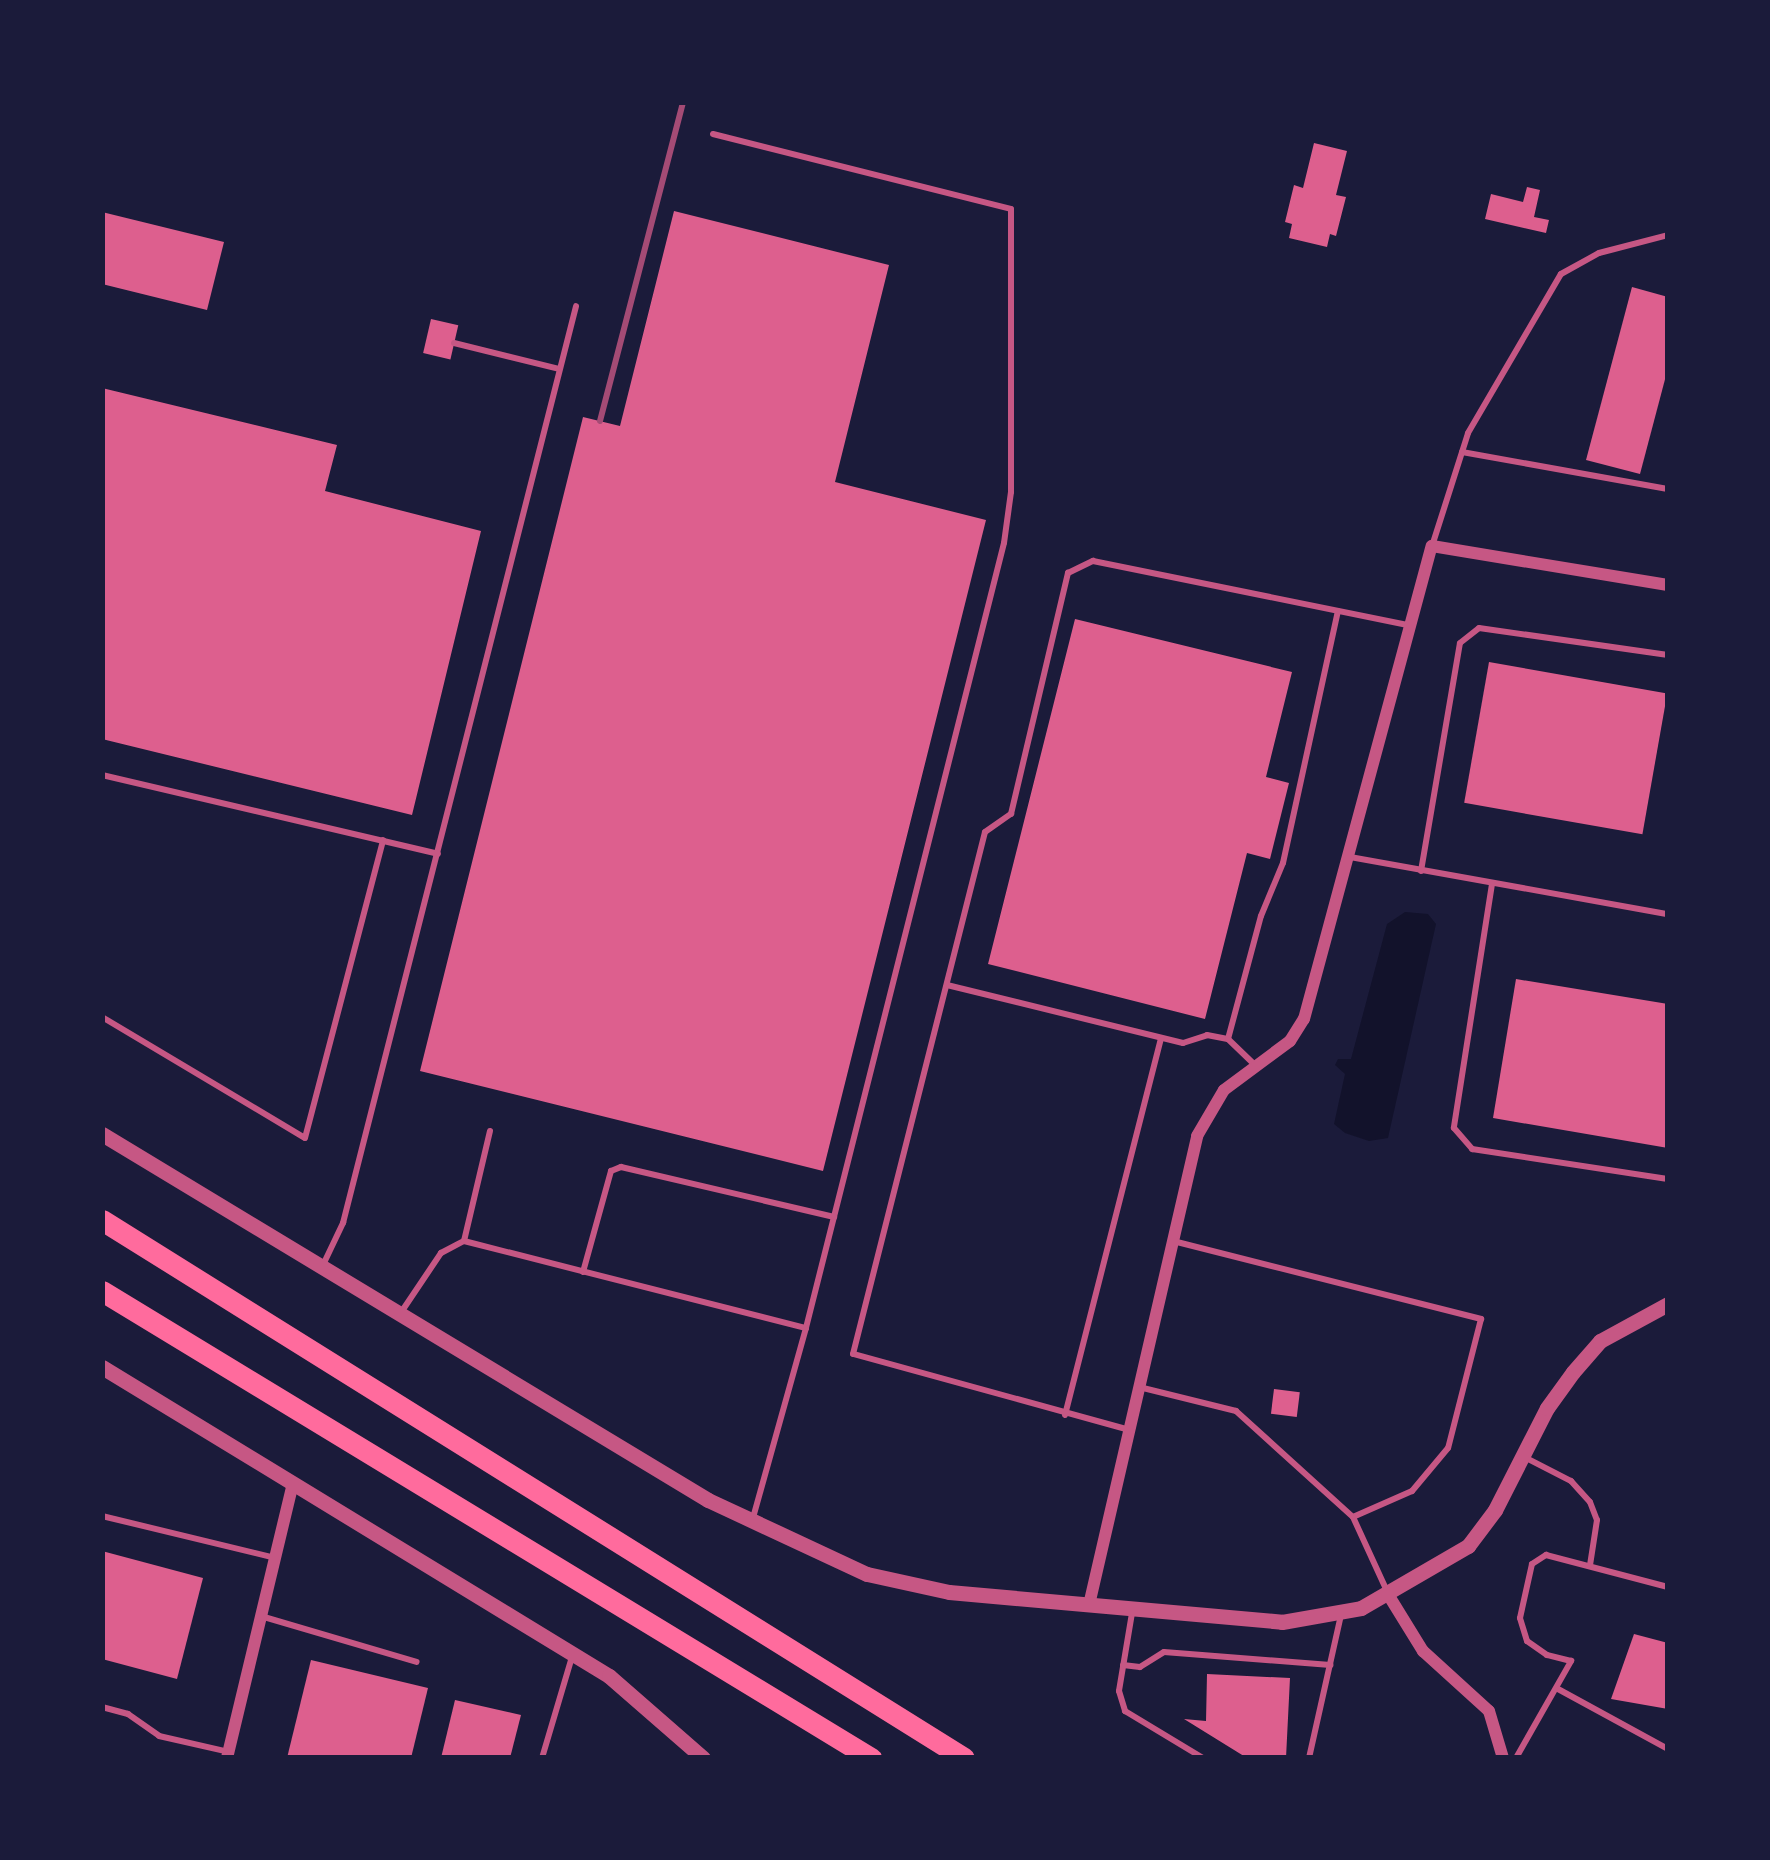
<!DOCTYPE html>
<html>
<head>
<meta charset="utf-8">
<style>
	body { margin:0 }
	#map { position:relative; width:1770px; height:1860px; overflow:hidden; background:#1b1b3a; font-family:Quicksand,sans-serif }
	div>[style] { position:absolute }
	.water>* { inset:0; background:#12122b }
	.building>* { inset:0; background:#dd5f8e; transform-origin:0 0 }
	.service>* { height:6px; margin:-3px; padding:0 3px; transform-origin:3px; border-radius:3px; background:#c65784 }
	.minor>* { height:12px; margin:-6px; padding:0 6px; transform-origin:6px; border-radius:6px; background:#c65784 }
	.tertiary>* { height:15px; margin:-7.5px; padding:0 7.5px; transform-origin:7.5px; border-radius:7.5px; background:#c65784 }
	.motorway>* { height:21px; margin:-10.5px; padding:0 10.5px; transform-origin:10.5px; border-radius:10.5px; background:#ff6b9d }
	.rail>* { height:6px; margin:-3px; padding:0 3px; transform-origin:3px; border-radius:3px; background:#a44b75 }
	span { translate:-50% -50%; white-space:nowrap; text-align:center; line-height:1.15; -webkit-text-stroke:10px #1b1b3a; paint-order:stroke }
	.frame { position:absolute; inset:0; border:105px solid #1b1b3a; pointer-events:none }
</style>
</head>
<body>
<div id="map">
	<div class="water">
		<div style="clip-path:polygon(1405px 912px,1428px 914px,1436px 924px,1388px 1138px,1369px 1141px,1345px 1133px,1334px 1124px,1345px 1074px,1335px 1065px,1338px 1059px,1351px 1059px,1387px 924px)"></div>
	</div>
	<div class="building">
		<div style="clip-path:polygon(1314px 143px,1347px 151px,1336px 195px,1346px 197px,1336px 236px,1330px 234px,1327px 247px,1289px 238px,1292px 224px,1285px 222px,1294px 185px,1303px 188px)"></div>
		<div style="clip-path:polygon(1527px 187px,1540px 190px,1534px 217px,1549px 220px,1546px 233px,1485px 219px,1491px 194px,1523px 202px)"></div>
		<div style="clip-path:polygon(674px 211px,889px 265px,835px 482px,986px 520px,823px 1171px,420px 1071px,583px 417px,620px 426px)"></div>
		<div style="clip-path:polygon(102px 212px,224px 242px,207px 310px,102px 284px)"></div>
		<div style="clip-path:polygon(1632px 287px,1668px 297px,1668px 368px,1640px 474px,1586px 460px)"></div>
		<div style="left:431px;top:319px;width:28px;height:35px;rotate:13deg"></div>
		<div style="clip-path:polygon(102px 388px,337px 445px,325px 491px,481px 531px,412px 815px,102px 739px)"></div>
		<div style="clip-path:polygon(1075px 619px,1292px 672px,1266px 777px,1289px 783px,1270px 859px,1247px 853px,1205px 1019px,988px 964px)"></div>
		<div style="left:1489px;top:662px;width:181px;height:143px;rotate:10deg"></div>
		<div style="clip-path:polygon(1516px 979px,1668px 1004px,1668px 1148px,1493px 1118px)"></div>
		<div style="left:1274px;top:1389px;width:26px;height:25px;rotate:7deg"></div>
		<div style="clip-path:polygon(102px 1551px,203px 1578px,177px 1679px,102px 1659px)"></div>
		<div style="clip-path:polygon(1634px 1634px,1668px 1643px,1668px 1709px,1611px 1699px)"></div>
		<div style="clip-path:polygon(311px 1660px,428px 1688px,411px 1758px,287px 1758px)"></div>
		<div style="clip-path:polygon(1207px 1674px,1290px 1678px,1286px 1758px,1247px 1758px,1184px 1719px,1206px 1721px)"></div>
		<div style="clip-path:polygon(455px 1700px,521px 1715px,510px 1758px,441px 1758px)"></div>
	</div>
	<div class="service">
		<div style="left:713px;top:134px;width:307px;rotate:14.1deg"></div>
		<div style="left:1011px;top:209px;width:283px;rotate:90deg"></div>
		<div style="left:1011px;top:492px;width:51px;rotate:97.8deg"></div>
		<div style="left:1004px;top:543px;width:810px;rotate:104.16deg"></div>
		<div style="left:454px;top:343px;width:108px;rotate:13.9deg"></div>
		<div style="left:1462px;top:452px;width:209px;rotate:10.2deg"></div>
		<div style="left:1433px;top:543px;width:115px;rotate:-72.3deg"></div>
		<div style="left:1468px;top:433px;width:184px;rotate:-59.7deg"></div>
		<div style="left:1561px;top:274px;width:43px;rotate:-28.9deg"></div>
		<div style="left:1599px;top:253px;width:71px;rotate:-14.6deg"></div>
		<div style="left:102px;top:775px;width:345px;rotate:13.2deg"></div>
		<div style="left:1350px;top:857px;width:323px;rotate:10.2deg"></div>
		<div style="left:1421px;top:871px;width:231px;rotate:-80.3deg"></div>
		<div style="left:1460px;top:643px;width:24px;rotate:-38deg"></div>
		<div style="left:1479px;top:628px;width:191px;rotate:8.1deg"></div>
		<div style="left:1492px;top:884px;width:247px;rotate:98.9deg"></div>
		<div style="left:1454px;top:1128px;width:28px;rotate:49deg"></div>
		<div style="left:1472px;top:1149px;width:198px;rotate:8.7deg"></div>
		<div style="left:947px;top:985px;width:243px;rotate:13.8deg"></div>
		<div style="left:1183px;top:1043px;width:25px;rotate:-18deg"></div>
		<div style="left:1207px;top:1035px;width:21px;rotate:11deg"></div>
		<div style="left:1228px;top:1039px;width:36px;rotate:44deg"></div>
		<div style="left:102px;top:1017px;width:236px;rotate:30.8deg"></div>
		<div style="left:305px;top:1138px;width:308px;rotate:-75.3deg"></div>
		<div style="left:1228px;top:1039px;width:127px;rotate:-75deg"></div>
		<div style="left:1261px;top:916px;width:57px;rotate:-67.5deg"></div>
		<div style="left:1283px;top:863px;width:258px;rotate:-77.7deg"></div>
		<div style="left:464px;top:1241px;width:113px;rotate:-76.7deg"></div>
		<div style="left:1173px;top:1241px;width:318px;rotate:14.2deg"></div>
		<div style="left:1481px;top:1319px;width:133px;rotate:104.3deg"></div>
		<div style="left:1448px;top:1448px;width:56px;rotate:129.9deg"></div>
		<div style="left:1412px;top:1491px;width:64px;rotate:156.2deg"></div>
		<div style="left:1353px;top:1517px;width:79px;rotate:65.4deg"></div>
		<div style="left:323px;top:1265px;width:47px;rotate:-64.5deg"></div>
		<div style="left:343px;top:1223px;width:946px;rotate:-75.74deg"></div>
		<div style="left:583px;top:1272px;width:105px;rotate:-74.5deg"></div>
		<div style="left:611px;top:1171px;width:11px;rotate:-22deg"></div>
		<div style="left:621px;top:1167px;width:219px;rotate:13.2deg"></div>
		<div style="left:402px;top:1311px;width:70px;rotate:-56.1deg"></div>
		<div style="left:441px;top:1253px;width:26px;rotate:-28deg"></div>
		<div style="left:464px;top:1241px;width:353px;rotate:14.3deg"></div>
		<div style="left:806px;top:1328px;width:197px;rotate:105.6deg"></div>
		<div style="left:1139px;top:1387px;width:100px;rotate:13.9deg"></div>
		<div style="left:1236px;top:1411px;width:158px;rotate:42.2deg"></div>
		<div style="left:1065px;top:1415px;width:389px;rotate:-75.7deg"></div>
		<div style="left:1126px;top:1429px;width:283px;rotate:-164.6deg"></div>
		<div style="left:853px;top:1354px;width:538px;rotate:-75.81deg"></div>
		<div style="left:985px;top:832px;width:32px;rotate:-35deg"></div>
		<div style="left:1011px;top:814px;width:248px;rotate:-76.7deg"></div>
		<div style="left:1068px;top:573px;width:28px;rotate:-26deg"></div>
		<div style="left:1093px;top:561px;width:321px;rotate:11.5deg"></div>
		<div style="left:1524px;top:1457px;width:53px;rotate:27.1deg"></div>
		<div style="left:1571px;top:1481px;width:28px;rotate:48deg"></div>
		<div style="left:1590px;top:1502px;width:19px;rotate:69deg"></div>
		<div style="left:1597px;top:1520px;width:46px;rotate:98.8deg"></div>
		<div style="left:102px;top:1516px;width:178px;rotate:13.6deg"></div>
		<div style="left:1132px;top:1613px;width:79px;rotate:99.5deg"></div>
		<div style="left:1119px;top:1691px;width:21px;rotate:73deg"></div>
		<div style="left:1125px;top:1711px;width:91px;rotate:31.1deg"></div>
		<div style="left:264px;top:1617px;width:159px;rotate:16.4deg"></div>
		<div style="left:1123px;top:1665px;width:17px;rotate:7deg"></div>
		<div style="left:1140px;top:1667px;width:28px;rotate:-32deg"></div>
		<div style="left:1164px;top:1652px;width:167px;rotate:4.5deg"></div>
		<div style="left:1558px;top:1689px;width:125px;rotate:28.6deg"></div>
		<div style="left:102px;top:1707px;width:27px;rotate:15deg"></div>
		<div style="left:128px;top:1714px;width:38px;rotate:35deg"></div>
		<div style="left:159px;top:1736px;width:68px;rotate:12.8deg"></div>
		<div style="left:542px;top:1758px;width:105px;rotate:-73.5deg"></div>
		<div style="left:1309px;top:1758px;width:147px;rotate:-77.4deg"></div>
		<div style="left:1516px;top:1758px;width:112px;rotate:-60.4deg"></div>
		<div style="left:1571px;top:1661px;width:25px;rotate:-166deg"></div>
		<div style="left:1547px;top:1655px;width:24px;rotate:-145deg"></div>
		<div style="left:1527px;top:1641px;width:24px;rotate:-107deg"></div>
		<div style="left:1520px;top:1618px;width:55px;rotate:-77.5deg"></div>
		<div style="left:1532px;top:1564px;width:17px;rotate:-33deg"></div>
		<div style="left:1546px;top:1555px;width:126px;rotate:14.7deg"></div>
	</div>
	<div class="minor">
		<div style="left:1389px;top:1596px;width:65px;rotate:58.3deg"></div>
		<div style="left:1423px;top:1651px;width:89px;rotate:42.3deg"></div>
		<div style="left:1489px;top:1711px;width:49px;rotate:73.4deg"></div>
		<div style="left:1089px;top:1605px;width:481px;rotate:-77deg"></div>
		<div style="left:1197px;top:1136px;width:53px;rotate:-59.6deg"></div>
		<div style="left:1224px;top:1090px;width:82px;rotate:-36.6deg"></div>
		<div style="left:1290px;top:1041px;width:26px;rotate:-58deg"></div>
		<div style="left:1304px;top:1019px;width:490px;rotate:-74.9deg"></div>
		<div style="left:1432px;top:546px;width:239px;rotate:9.4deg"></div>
		<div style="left:227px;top:1758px;width:283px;rotate:-76.5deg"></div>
	</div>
	<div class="tertiary">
		<div style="left:102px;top:1134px;width:708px;rotate:31.13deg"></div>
		<div style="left:708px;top:1500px;width:175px;rotate:25deg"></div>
		<div style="left:867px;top:1574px;width:84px;rotate:12.4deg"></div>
		<div style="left:949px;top:1592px;width:334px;rotate:5.1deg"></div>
		<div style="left:1282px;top:1622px;width:80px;rotate:-10deg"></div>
		<div style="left:1361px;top:1608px;width:124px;rotate:-30.1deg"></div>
		<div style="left:1468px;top:1546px;width:45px;rotate:-53.1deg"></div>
		<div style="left:1495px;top:1510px;width:114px;rotate:-63deg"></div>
		<div style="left:1547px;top:1408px;width:44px;rotate:-54.2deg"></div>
		<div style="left:1573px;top:1372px;width:41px;rotate:-48.9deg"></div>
		<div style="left:1600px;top:1341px;width:77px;rotate:-28.6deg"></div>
		<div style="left:102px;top:1367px;width:594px;rotate:31.36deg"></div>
		<div style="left:609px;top:1676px;width:125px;rotate:41.1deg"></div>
	</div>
	<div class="motorway">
		<div style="left:102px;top:1220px;width:1016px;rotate:31.97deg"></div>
		<div style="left:102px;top:1291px;width:900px;rotate:31.27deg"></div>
	</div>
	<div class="rail">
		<div style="left:600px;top:421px;width:330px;rotate:-75.4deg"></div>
	</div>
	<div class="frame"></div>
</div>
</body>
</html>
